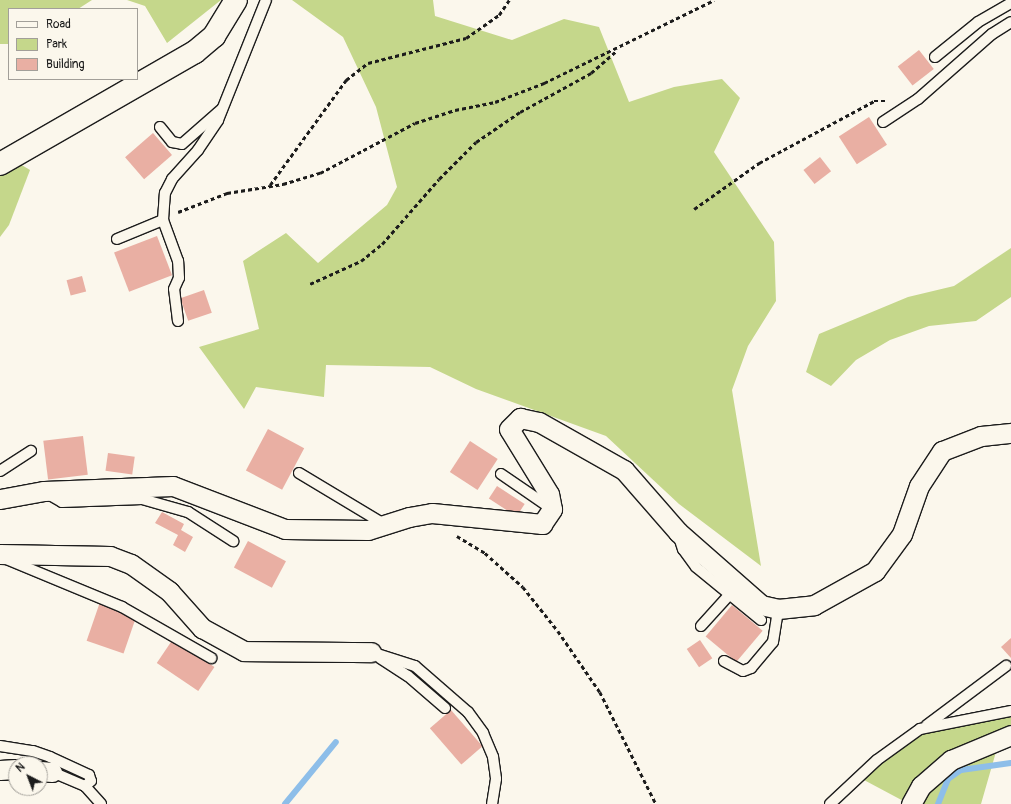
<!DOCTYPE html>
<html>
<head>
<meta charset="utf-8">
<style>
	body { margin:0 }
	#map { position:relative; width:1011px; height:804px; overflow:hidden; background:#fbf7ec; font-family:Pangolin,sans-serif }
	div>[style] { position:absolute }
	.green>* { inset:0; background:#c5d78b }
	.stream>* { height:6px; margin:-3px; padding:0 3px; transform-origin:3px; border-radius:3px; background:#8dbee9 }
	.building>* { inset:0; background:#e9afa3; transform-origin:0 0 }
	.path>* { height:2.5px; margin-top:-1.25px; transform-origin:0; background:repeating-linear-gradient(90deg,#1c1c1c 0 4px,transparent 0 7px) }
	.roads { filter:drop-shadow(1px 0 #1c1c1c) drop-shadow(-1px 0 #1c1c1c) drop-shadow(0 1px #1c1c1c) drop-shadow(0 -1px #1c1c1c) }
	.lane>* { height:10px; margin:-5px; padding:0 5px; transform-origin:5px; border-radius:5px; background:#fbf7ec }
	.street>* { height:19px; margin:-9.5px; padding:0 9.5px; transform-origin:9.5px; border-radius:9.5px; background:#fbf7ec }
	.secondary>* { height:22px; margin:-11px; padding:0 11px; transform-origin:11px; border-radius:11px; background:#fbf7ec }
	span { translate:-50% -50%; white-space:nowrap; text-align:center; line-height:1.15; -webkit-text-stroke:4px #fbf7ec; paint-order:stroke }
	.legend { position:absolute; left:8px; top:8px; width:130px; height:72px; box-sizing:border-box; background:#fbf7ec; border:1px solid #a29f99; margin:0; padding:5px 7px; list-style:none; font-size:12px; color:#1c1c1c }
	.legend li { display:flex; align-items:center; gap:8px; height:20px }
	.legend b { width:20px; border:1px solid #a29f99 }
	.north { position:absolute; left:8px; top:756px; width:40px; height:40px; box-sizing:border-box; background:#fbf7ec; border:1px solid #a29f99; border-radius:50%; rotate:318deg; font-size:11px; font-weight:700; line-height:16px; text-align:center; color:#1c1c1c }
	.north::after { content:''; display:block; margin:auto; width:14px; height:18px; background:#1c1c1c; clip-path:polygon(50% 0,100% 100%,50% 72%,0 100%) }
</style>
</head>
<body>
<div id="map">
	<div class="green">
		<div style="clip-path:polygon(0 0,92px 0,78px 9px,9px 9px,9px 44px,0 44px)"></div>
		<div style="clip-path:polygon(127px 0,221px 0,167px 43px,145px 6px)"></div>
		<div style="clip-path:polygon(292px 0,433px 0,435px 16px,512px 40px,564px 19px,599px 27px,629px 102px,674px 87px,722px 79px,740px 98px,714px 152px,774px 242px,776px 301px,748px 346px,732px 390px,761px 566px,679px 504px,606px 436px,476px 389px,430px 367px,326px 365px,324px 397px,256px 387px,244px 409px,199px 347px,259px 329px,243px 261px,286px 233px,318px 263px,387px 205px,397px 187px,376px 107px,343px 37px)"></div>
		<div style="clip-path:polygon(0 152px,30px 170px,9px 225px,0 237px)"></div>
		<div style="clip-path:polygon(1011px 248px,1011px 297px,976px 321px,929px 326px,890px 340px,856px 360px,831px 386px,806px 372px,819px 334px,908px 297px,954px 286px)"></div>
		<div style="clip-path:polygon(1011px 716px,1011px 734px,1000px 738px,981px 804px,909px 804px,864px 780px,894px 750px,937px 722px)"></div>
	</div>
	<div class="stream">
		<div style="left:285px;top:804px;width:80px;rotate:-50.6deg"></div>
		<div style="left:938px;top:804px;width:27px;rotate:-68deg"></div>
		<div style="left:948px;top:779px;width:16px;rotate:-35deg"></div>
		<div style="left:961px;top:770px;width:50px;rotate:-8deg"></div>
	</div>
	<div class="building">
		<div style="left:919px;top:50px;width:24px;height:27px;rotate:52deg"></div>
		<div style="left:869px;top:117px;width:33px;height:36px;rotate:57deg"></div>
		<div style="left:153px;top:133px;width:29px;height:37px;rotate:49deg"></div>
		<div style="left:820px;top:157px;width:18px;height:21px;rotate:52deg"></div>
		<div style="left:157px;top:236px;width:42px;height:46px;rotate:69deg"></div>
		<div style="left:82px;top:276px;width:16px;height:16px;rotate:75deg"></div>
		<div style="left:204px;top:290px;width:24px;height:25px;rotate:71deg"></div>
		<div style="left:268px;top:429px;width:41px;height:47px;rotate:28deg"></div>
		<div style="left:83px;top:436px;width:39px;height:40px;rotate:83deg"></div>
		<div style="left:470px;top:441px;width:33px;height:37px;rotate:33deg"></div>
		<div style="left:108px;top:453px;width:27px;height:18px;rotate:8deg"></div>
		<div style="left:497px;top:486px;width:33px;height:15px;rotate:33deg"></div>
		<div style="clip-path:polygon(162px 512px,184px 524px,181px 530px,193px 537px,185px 552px,173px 545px,178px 535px,155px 523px)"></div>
		<div style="left:248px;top:541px;width:43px;height:30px;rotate:28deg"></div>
		<div style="left:100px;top:602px;width:39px;height:41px;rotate:19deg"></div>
		<div style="left:732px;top:605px;width:40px;height:41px;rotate:40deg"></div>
		<div style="clip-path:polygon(1011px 638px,1011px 658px,1001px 647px)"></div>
		<div style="left:173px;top:639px;width:50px;height:29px;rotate:34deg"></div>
		<div style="left:700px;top:640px;width:22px;height:16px;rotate:56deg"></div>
		<div style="left:451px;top:710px;width:48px;height:28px;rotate:49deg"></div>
	</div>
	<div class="path">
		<div style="left:270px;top:185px;width:130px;rotate:-54.1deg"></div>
		<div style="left:346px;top:80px;width:28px;rotate:-38deg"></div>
		<div style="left:368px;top:63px;width:101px;rotate:-14.3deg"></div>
		<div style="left:466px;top:38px;width:40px;rotate:-34.9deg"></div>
		<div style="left:499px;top:15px;width:18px;rotate:-56deg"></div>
		<div style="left:694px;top:209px;width:80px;rotate:-35.3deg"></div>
		<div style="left:759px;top:163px;width:131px;rotate:-28.3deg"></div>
		<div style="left:874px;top:101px;width:13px"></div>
		<div style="left:178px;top:212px;width:53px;rotate:-21.2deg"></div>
		<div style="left:227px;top:193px;width:57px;rotate:-9.1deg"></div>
		<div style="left:283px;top:184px;width:39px;rotate:-17deg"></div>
		<div style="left:320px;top:173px;width:107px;rotate:-27.8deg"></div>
		<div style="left:415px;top:123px;width:42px;rotate:-18deg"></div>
		<div style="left:455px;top:110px;width:41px;rotate:-11.3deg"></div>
		<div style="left:495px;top:102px;width:53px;rotate:-21.2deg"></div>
		<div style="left:544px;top:83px;width:189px;rotate:-26deg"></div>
		<div style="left:310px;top:284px;width:56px;rotate:-24.3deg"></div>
		<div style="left:361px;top:261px;width:27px;rotate:-39deg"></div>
		<div style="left:382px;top:244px;width:86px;rotate:-48.8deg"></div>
		<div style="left:439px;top:179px;width:52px;rotate:-45deg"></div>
		<div style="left:476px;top:142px;width:53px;rotate:-34.3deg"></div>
		<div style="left:520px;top:112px;width:81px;rotate:-28.8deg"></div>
		<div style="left:591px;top:73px;width:32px;rotate:-41deg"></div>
		<div style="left:457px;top:536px;width:33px;rotate:31deg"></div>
		<div style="left:485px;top:553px;width:51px;rotate:41.8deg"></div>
		<div style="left:523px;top:587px;width:56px;rotate:51.5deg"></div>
		<div style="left:558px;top:631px;width:74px;rotate:55.5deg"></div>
		<div style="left:600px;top:692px;width:125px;rotate:63.4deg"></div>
	</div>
	<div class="roads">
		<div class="lane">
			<div style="left:935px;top:57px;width:55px;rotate:-39.1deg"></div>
			<div style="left:978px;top:22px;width:38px;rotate:-30deg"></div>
			<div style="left:883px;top:122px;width:42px;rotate:-33.3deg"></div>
			<div style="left:918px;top:99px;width:98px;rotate:-41.3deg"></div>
			<div style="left:992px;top:34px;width:22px;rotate:-32deg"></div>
			<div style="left:160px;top:127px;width:19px;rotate:51deg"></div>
			<div style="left:172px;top:142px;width:10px;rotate:11deg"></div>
			<div style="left:182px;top:144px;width:53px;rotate:-41.2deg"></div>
			<div style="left:117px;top:239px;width:50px;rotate:-22.4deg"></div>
			<div style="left:178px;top:321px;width:32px;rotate:-97deg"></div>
			<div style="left:174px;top:289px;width:12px;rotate:-66deg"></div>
			<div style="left:179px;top:278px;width:17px;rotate:-93deg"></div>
			<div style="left:178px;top:261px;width:44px;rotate:-110.1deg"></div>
			<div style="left:163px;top:220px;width:27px;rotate:-86deg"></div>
			<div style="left:165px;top:193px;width:16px;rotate:-63deg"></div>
			<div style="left:172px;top:179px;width:39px;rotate:-48deg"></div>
			<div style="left:198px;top:150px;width:36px;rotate:-56deg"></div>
			<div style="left:218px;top:120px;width:129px;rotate:-68.2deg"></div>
			<div style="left:0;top:471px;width:37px;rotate:-33deg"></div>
			<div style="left:299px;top:473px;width:99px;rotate:31deg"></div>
			<div style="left:501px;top:474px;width:62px;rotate:34.5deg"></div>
			<div style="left:48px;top:494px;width:16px;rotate:30deg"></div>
			<div style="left:62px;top:502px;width:80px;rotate:-2.1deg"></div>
			<div style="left:142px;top:499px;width:48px;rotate:15.8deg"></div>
			<div style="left:188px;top:512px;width:54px;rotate:32.8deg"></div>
			<div style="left:679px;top:537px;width:13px;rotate:72deg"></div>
			<div style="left:683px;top:549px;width:22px;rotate:54deg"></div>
			<div style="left:696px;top:567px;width:84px;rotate:39.2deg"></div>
			<div style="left:6px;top:559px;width:126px;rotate:22.5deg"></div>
			<div style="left:122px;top:607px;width:103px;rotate:29.8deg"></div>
			<div style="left:701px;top:626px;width:43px;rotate:-47.8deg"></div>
			<div style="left:371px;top:652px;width:46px;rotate:17.7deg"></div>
			<div style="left:415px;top:666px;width:70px;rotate:41deg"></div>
			<div style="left:468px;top:712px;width:26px;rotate:54deg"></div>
			<div style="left:483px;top:733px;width:26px;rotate:67deg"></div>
			<div style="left:493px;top:757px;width:22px;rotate:82deg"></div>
			<div style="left:496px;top:779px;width:25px;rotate:99deg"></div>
			<div style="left:380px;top:658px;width:33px;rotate:33deg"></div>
			<div style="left:408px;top:676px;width:49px;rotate:40.9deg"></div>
			<div style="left:724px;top:661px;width:21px;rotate:28deg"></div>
			<div style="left:743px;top:671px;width:9px;rotate:-21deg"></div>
			<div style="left:751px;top:668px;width:34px;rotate:-50deg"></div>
			<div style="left:773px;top:642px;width:33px;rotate:-81deg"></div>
			<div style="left:927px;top:725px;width:99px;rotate:-36.8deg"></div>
			<div style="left:0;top:746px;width:33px;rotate:9deg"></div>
			<div style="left:33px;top:751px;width:18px;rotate:19deg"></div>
			<div style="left:50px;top:757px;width:43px;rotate:24.8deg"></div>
			<div style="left:89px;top:775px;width:6px;rotate:72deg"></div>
			<div style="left:91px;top:781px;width:8px;rotate:140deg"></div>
			<div style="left:85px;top:786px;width:36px;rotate:-157deg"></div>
			<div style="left:85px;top:786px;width:24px;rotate:48deg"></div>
			<div style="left:830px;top:804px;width:64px;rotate:-43.1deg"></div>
			<div style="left:877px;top:760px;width:53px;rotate:-35.8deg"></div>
			<div style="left:920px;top:729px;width:93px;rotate:-11.2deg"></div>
		</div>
		<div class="street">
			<div style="left:0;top:499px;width:45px;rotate:-10.3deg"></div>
			<div style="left:44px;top:491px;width:129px;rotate:-2.2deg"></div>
			<div style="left:173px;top:486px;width:120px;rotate:21deg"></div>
			<div style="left:285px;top:529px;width:83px;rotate:0.7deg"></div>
			<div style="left:368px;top:530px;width:43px;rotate:-17.6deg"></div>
			<div style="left:409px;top:517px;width:23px;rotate:-10deg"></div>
			<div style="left:432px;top:513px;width:111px;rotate:5.7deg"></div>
			<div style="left:542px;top:524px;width:18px;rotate:-56deg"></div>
			<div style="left:552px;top:509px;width:15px;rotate:-101deg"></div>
			<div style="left:549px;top:494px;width:76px;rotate:-121.6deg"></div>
			<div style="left:509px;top:429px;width:16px;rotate:-45deg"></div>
			<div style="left:520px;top:418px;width:19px;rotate:12deg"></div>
			<div style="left:539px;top:422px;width:98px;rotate:29.5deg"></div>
			<div style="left:624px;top:470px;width:82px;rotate:48.9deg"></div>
			<div style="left:678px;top:532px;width:111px;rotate:41.3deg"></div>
			<div style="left:761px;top:605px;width:17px;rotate:13deg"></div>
			<div style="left:778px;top:609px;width:36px;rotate:-6deg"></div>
			<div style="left:814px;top:605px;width:70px;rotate:-29.1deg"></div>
			<div style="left:875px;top:571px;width:46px;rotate:-53.9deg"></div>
			<div style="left:902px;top:534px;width:51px;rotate:-70.5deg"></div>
			<div style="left:919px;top:486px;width:42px;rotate:-56.7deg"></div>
			<div style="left:942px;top:451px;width:42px;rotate:-21deg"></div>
			<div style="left:981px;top:436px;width:30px;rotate:-6deg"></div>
			<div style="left:0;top:554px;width:110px;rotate:1deg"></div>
			<div style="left:110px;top:556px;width:22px;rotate:21deg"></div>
			<div style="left:131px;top:564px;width:47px;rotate:35.4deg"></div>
			<div style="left:169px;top:591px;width:50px;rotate:48.3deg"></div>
			<div style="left:202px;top:628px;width:48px;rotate:28.7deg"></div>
			<div style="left:244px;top:651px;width:127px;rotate:0.5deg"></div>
			<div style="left:0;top:770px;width:16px;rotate:-4deg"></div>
			<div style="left:40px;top:771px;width:12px;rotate:5deg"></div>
			<div style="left:911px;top:804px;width:21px;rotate:-61deg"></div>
			<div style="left:921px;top:786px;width:40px;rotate:-41deg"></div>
			<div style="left:951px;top:760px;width:65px;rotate:-22.6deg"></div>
		</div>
		<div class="secondary">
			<div style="left:0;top:164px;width:225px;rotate:-29.9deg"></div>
			<div style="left:195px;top:52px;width:25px;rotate:-40deg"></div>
			<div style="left:214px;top:36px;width:42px;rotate:-58.6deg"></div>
		</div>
	</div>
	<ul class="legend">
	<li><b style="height:5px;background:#fbf7ec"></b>Road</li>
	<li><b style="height:11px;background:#c5d78b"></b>Park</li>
	<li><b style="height:11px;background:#e9afa3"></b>Building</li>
	</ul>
	<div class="north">N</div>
</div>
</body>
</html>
